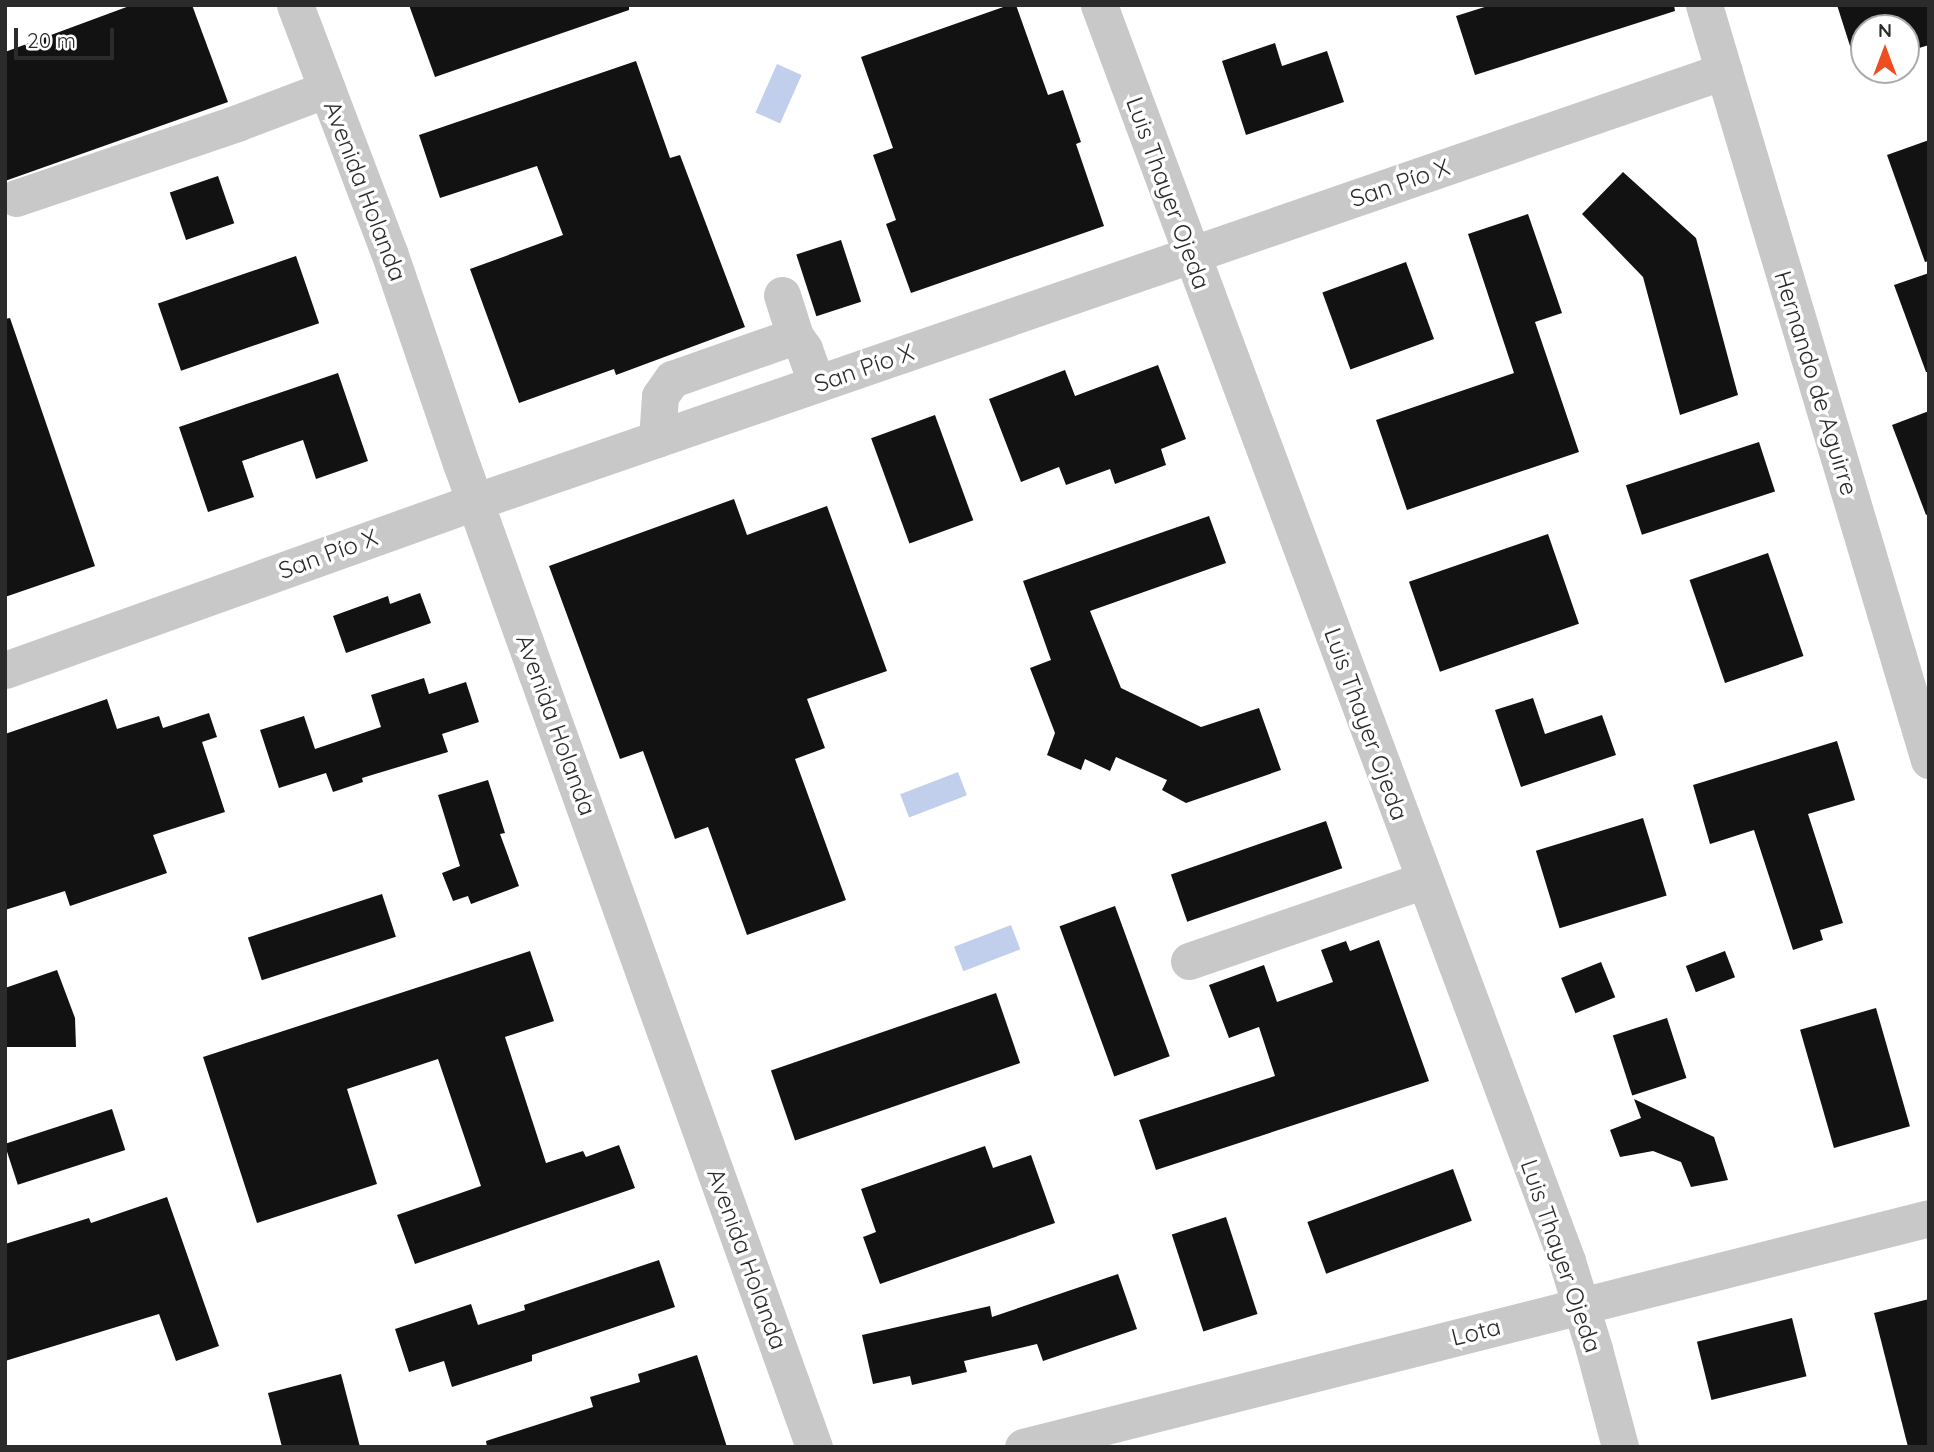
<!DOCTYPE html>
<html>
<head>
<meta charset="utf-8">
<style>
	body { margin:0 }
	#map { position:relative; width:1934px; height:1452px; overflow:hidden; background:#fff; font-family:Quicksand,sans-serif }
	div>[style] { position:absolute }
	.water>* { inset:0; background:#c2cfec; transform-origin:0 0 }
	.building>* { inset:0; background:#121212; transform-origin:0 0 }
	.minor>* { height:37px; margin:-18.5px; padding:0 18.5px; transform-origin:18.5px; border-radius:18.5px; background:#c8c8c8 }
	span { translate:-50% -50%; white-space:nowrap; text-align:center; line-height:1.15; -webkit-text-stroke:7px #fff; paint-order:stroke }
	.street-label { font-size:24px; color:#2b2b2b }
	.frame { position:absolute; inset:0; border:7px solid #2b2b2b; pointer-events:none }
	.north { position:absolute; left:1850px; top:14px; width:70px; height:70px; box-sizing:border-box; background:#fff; border:2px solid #aaa; border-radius:50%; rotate:0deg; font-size:19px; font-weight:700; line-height:28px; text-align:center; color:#2b2b2b }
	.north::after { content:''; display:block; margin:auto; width:24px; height:32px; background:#ee4d22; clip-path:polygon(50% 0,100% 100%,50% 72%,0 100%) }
	.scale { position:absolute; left:14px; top:28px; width:100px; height:32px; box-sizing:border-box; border:4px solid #2b2b2b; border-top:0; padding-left:9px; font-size:21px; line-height:24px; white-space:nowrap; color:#2b2b2b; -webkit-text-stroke:5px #fff; paint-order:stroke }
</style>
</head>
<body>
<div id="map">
	<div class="water">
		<div style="left:777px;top:64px;width:27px;height:53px;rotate:24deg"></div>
		<div style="left:958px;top:772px;width:25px;height:62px;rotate:69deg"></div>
		<div style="left:1011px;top:925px;width:26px;height:61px;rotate:69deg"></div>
	</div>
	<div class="building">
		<div style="clip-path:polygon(132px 5px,192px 5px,228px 102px,5px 181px,5px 52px)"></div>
		<div style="clip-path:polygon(409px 5px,629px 5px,629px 10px,435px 77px)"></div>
		<div style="clip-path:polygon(1009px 5px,1016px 5px,1048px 95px,1063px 90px,1081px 142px,1076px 144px,1104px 226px,911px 293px,886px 224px,896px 220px,873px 155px,893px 148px,861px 57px)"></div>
		<div style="clip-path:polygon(1491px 5px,1674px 5px,1675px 11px,1475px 75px,1456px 16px)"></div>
		<div style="clip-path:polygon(1837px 5px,1929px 5px,1929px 45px,1906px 52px,1906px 28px,1864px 28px,1864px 66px,1857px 68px)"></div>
		<div style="clip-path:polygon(1275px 43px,1282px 66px,1327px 51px,1344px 102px,1246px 135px,1222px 61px)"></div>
		<div style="clip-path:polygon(636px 61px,670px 158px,680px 155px,745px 327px,616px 375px,614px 369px,519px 403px,470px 269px,563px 235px,537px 166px,440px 198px,419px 135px)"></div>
		<div style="clip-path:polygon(1929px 140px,1929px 261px,1925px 262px,1887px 155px)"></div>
		<div style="clip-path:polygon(1623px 172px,1696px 238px,1738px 395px,1680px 415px,1643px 277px,1582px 214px)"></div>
		<div style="left:218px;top:176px;width:50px;height:51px;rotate:71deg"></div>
		<div style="clip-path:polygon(1528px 214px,1562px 313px,1535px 322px,1579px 452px,1407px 510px,1376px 420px,1514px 373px,1468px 234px)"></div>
		<div style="left:841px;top:240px;width:65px;height:47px;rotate:72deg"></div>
		<div style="left:296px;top:256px;width:71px;height:146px;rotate:71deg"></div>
		<div style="left:1406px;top:262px;width:82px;height:89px;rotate:70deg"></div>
		<div style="clip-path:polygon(1929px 273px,1929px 372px,1926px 372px,1894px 285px)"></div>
		<div style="clip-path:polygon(10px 318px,95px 566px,5px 597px,5px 319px)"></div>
		<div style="clip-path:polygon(1158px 365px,1186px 439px,1161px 449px,1166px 465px,1115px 484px,1110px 469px,1066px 485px,1059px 467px,1021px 482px,989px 399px,1065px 370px,1075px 396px)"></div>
		<div style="clip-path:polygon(338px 373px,368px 461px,316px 479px,303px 440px,242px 461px,254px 497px,208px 512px,179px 427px)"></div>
		<div style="clip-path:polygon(1929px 411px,1929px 514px,1926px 515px,1892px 425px)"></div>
		<div style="left:935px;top:415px;width:112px;height:68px;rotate:70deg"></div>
		<div style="left:1759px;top:442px;width:52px;height:140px;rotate:72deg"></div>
		<div style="clip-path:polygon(734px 499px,747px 535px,827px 506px,887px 671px,807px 699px,825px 748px,795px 759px,846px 900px,747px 935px,708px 827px,675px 839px,643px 751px,620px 759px,549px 566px)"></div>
		<div style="clip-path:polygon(1209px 516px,1226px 563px,1090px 611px,1121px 688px,1201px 727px,1259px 708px,1281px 770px,1186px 803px,1162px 790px,1167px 780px,1116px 757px,1110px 771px,1085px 759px,1081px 770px,1047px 755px,1055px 733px,1030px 668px,1051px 660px,1023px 581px)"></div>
		<div style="left:1548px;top:534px;width:95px;height:147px;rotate:71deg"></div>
		<div style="left:1768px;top:553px;width:109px;height:83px;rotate:71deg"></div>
		<div style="clip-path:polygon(420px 593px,431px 623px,346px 653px,333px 616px,388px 596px,390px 604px)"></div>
		<div style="clip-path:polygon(424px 678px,429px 694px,466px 682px,479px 722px,442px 734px,448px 752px,362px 778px,363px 782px,333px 792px,326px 773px,279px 788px,260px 730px,304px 716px,315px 749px,381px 727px,371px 695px)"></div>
		<div style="clip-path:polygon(1533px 698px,1545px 734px,1602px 715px,1616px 755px,1521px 787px,1495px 710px)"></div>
		<div style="clip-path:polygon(107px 699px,117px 729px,159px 716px,163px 728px,209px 713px,217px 737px,202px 742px,225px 812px,153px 835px,167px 873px,70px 906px,65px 891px,5px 910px,5px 734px)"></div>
		<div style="clip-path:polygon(1837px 741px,1855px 800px,1808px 814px,1843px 923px,1820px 930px,1823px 940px,1793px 950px,1754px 830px,1710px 844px,1693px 785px)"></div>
		<div style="clip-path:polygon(488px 780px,505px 833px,500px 834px,519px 886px,471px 904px,468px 896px,453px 901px,442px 873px,460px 866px,438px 795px)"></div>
		<div style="left:1643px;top:818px;width:81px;height:112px;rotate:73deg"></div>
		<div style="left:1326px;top:821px;width:50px;height:164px;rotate:71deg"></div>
		<div style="left:382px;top:894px;width:45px;height:141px;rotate:72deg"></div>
		<div style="left:1115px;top:906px;width:160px;height:59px;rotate:70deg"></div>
		<div style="clip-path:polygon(1379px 940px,1429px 1081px,1156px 1170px,1139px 1120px,1275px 1076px,1259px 1027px,1229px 1038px,1209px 985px,1264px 965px,1277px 1002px,1333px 982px,1321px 950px,1346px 941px,1350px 951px)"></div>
		<div style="clip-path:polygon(530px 951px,554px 1021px,505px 1037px,546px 1163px,583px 1151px,586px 1157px,619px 1145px,635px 1188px,415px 1264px,397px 1215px,481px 1186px,438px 1059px,347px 1089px,377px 1184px,257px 1223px,203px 1057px)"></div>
		<div style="left:1725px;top:951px;width:28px;height:42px;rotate:69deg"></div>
		<div style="left:1601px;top:962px;width:38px;height:43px;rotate:68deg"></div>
		<div style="clip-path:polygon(57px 970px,75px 1018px,76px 1047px,5px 1047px,5px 988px)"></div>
		<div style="left:996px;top:993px;width:74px;height:238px;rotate:71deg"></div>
		<div style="left:1876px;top:1008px;width:123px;height:79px;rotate:74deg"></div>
		<div style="left:1667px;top:1018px;width:63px;height:57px;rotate:72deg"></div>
		<div style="clip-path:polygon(1634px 1099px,1714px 1137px,1728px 1180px,1691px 1187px,1681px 1162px,1653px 1151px,1620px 1157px,1610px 1130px,1641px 1118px)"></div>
		<div style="left:112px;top:1109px;width:43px;height:113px;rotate:72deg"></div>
		<div style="clip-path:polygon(985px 1146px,993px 1168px,1031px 1155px,1055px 1223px,880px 1284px,863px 1237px,876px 1232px,861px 1189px)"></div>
		<div style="left:1453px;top:1169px;width:55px;height:155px;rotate:70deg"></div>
		<div style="clip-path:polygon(167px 1197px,219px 1346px,176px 1361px,159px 1314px,5px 1361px,5px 1244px,89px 1218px,91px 1223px)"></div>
		<div style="left:1226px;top:1217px;width:102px;height:57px;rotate:72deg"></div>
		<div style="clip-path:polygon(659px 1260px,675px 1307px,532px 1355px,532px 1361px,452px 1387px,444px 1361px,409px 1372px,395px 1329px,471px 1304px,478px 1325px,525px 1310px,524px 1305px)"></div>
		<div style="clip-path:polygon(1118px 1274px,1137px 1329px,1043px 1361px,1037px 1344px,964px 1361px,967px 1372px,912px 1385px,910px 1376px,873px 1384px,862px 1335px,990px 1306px,992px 1317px)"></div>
		<div style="clip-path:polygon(1929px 1299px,1929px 1447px,1908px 1447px,1874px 1313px)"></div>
		<div style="left:1792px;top:1318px;width:60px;height:98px;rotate:76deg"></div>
		<div style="clip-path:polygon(697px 1355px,727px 1447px,487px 1447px,486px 1441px,593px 1407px,590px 1397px,640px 1382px,638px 1374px)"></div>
		<div style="clip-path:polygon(341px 1374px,360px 1447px,282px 1447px,268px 1393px)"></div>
	</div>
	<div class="minor">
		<div style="left:295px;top:5px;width:264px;rotate:69.2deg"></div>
		<div style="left:389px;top:252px;width:226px;rotate:71.2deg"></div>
		<div style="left:462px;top:466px;width:1042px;rotate:70.26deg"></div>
		<div style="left:1099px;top:5px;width:1340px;rotate:69.56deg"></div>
		<div style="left:1567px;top:1261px;width:92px;rotate:72.9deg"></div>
		<div style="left:1594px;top:1349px;width:101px;rotate:75.1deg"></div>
		<div style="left:1704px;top:5px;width:788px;rotate:73.41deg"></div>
		<div style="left:16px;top:198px;width:233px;rotate:-18.7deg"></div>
		<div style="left:237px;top:123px;width:96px;rotate:-20.7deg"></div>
		<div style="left:782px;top:295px;width:43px;rotate:72.4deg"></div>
		<div style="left:795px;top:336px;width:16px;rotate:55deg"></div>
		<div style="left:804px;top:349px;width:37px;rotate:70deg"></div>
		<div style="left:657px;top:439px;width:43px;rotate:-86deg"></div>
		<div style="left:660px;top:396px;width:21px;rotate:-55deg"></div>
		<div style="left:672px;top:379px;width:130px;rotate:-19.3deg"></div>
		<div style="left:5px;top:670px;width:501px;rotate:-19.7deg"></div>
		<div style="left:477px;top:501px;width:1319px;rotate:-19.03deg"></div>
		<div style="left:1189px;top:961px;width:249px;rotate:-19deg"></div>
		<div style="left:1023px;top:1447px;width:934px;rotate:-14.18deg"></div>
	</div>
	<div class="street-label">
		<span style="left:1400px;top:183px;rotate:-19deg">San Pío X</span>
		<span style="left:365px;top:191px;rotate:69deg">Avenida Holanda</span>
		<span style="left:1168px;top:193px;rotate:70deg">Luis Thayer Ojeda</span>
		<span style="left:864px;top:368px;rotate:-19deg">San Pío X</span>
		<span style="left:1816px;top:383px;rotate:73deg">Hernando de Aguirre</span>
		<span style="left:328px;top:554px;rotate:-20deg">San Pío X</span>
		<span style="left:1366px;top:724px;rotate:70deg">Luis Thayer Ojeda</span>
		<span style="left:556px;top:725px;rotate:70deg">Avenida Holanda</span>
		<span style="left:1561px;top:1256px;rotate:71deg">Luis Thayer Ojeda</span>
		<span style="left:747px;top:1259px;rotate:70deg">Avenida Holanda</span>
		<span style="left:1476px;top:1332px;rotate:-14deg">Lota</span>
	</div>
	<div class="frame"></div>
	<div class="north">N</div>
	<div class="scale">20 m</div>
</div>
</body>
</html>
